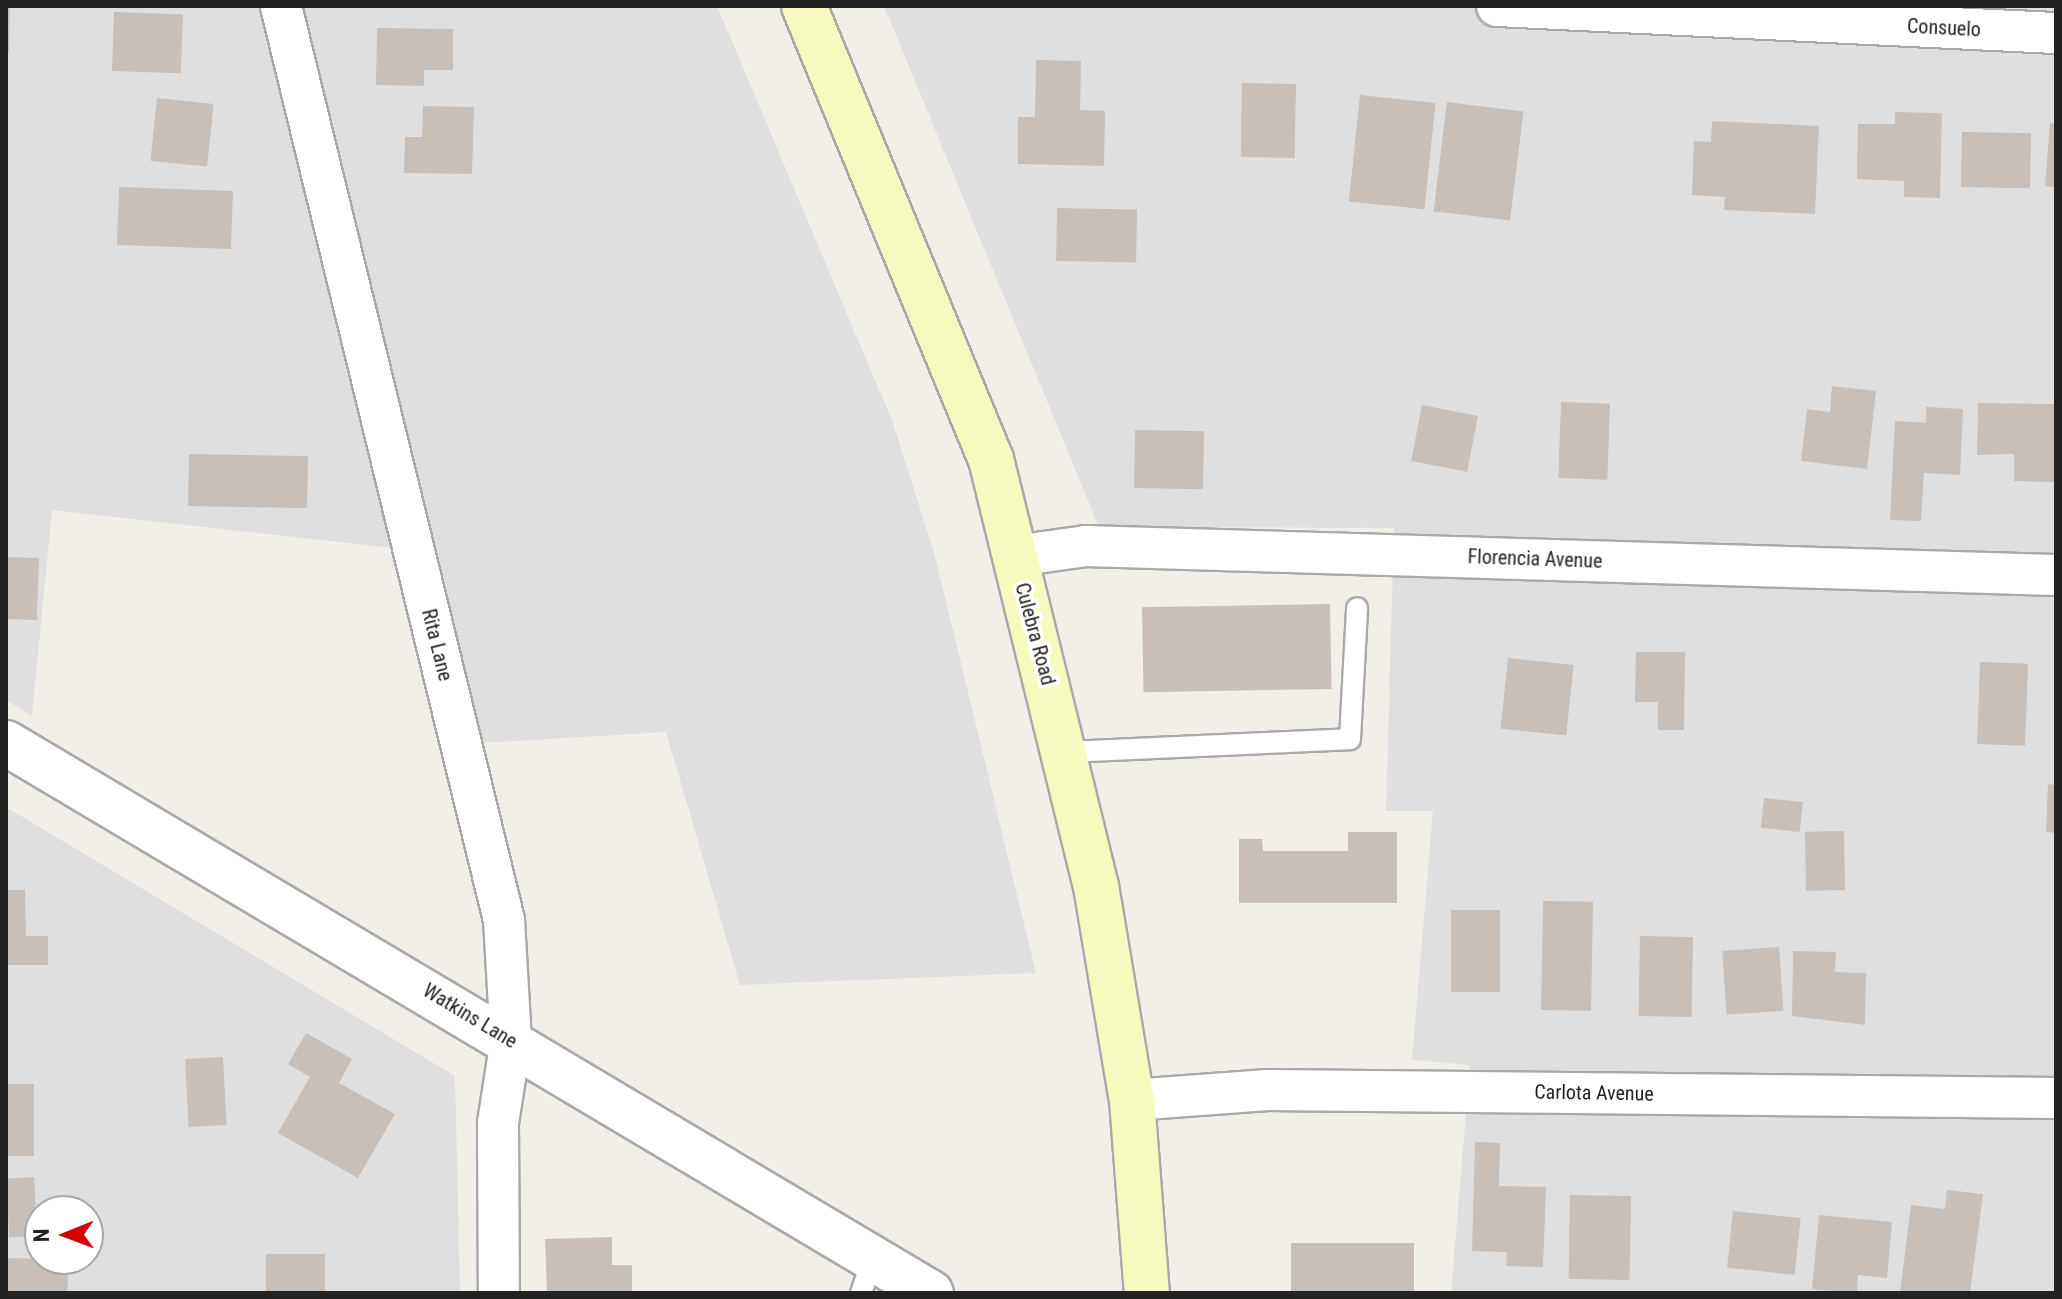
<!DOCTYPE html>
<html>
<head>
<meta charset="utf-8">
<style>
	body { margin:0 }
	#map { position:relative; width:2062px; height:1299px; overflow:hidden; background:#f2efe9; font-family:"Roboto Condensed",sans-serif }
	div>[style] { position:absolute }
	[style*='--x'] { left:calc(var(--x)*1px); top:calc(var(--y)*1px); width:calc(var(--w)*1px); rotate:calc(var(--a)*1deg) }
	.residential>* { inset:0; background:#e0dfdf }
	.building>* { inset:0; background:#c7bfb8; transform-origin:0 0 }
	.roads { filter:drop-shadow(2px 0 #a9a9a9) drop-shadow(-2px 0 #a9a9a9) drop-shadow(0 2px #a9a9a9) drop-shadow(0 -2px #a9a9a9) }
	.service>* { height:20px; margin:-10px; padding:0 10px; transform-origin:10px; border-radius:10px; background:#fff }
	.minor>* { height:40px; margin:-20px; padding:0 20px; transform-origin:20px; border-radius:20px; background:#fff }
	.tertiary>* { height:44px; margin:-22px; padding:0 22px; transform-origin:22px; border-radius:22px; background:#fff }
	.secondary>* { height:44px; margin:-22px; padding:0 22px; transform-origin:22px; border-radius:22px; background:#f7fabf }
	span { translate:-50% -50%; white-space:nowrap; text-align:center; line-height:1.15; -webkit-text-stroke:7px #fff; paint-order:stroke }
	.street-label { font-size:20px; color:#222 }
	.frame { position:absolute; inset:0; border:8px solid #222; pointer-events:none }
	.north { position:absolute; left:24px; top:1195px; width:80px; height:80px; box-sizing:border-box; background:#fff; border:2px solid #a7a7a7; border-radius:50%; rotate:269deg; font-size:22px; font-weight:700; line-height:32px; text-align:center; color:#222 }
	.north::after { content:''; display:block; margin:auto; width:28px; height:36px; background:#d40000; clip-path:polygon(50% 0,100% 100%,50% 72%,0 100%) }
</style>
</head>
<body>
<div id="map">
	<div class="residential">
		<i style="clip-path:polygon(6px 6px,717px 6px,893px 423px,935px 556px,1036px 973px,740px 985px,666px 732px,481px 743px,438px 553px,52px 510px,32px 716px,6px 700px)"></i>
		<i style="clip-path:polygon(884px 6px,2056px 6px,2056px 1293px,1451px 1293px,1470px 1065px,1412px 1060px,1433px 811px,1386px 811px,1394px 528px,1099px 527px)"></i>
		<i style="clip-path:polygon(evenodd,6px 807px,455px 1076px,460px 1293px,6px 1293px,6px 807px,40px 1211px,88px 1211px,88px 1259px,40px 1259px,40px 1211px)"></i>
	</div>
	<div class="building">
		<i style="clip-path:polygon(6px 6px,10px 6px,9px 52px,6px 52px)"></i>
		<i style="left:114px;top:12px;width:69px;height:59px;rotate:2deg"></i>
		<i style="clip-path:polygon(377px 28px,453px 29px,453px 70px,424px 70px,424px 86px,376px 85px)"></i>
		<i style="clip-path:polygon(1036px 60px,1081px 61px,1080px 110px,1105px 111px,1104px 166px,1018px 164px,1018px 117px,1035px 117px)"></i>
		<i style="left:1242px;top:83px;width:54px;height:74px;rotate:1deg"></i>
		<i style="left:1360px;top:95px;width:76px;height:107px;rotate:6deg"></i>
		<i style="left:157px;top:98px;width:57px;height:63px;rotate:6deg"></i>
		<i style="left:1447px;top:102px;width:77px;height:110px;rotate:7deg"></i>
		<i style="clip-path:polygon(423px 106px,474px 107px,472px 174px,404px 173px,405px 137px,422px 137px)"></i>
		<i style="clip-path:polygon(1895px 112px,1942px 113px,1940px 198px,1904px 197px,1904px 181px,1857px 179px,1858px 124px,1895px 124px)"></i>
		<i style="clip-path:polygon(1712px 121px,1819px 126px,1815px 214px,1724px 210px,1725px 197px,1692px 195px,1694px 141px,1711px 142px)"></i>
		<i style="clip-path:polygon(2050px 123px,2056px 124px,2056px 187px,2045px 186px)"></i>
		<i style="left:1962px;top:132px;width:69px;height:55px;rotate:1deg"></i>
		<i style="left:119px;top:187px;width:114px;height:58px;rotate:2deg"></i>
		<i style="left:1057px;top:208px;width:80px;height:53px;rotate:1deg"></i>
		<i style="clip-path:polygon(1832px 386px,1876px 391px,1867px 469px,1801px 461px,1807px 409px,1830px 412px)"></i>
		<i style="left:1561px;top:402px;width:49px;height:76px;rotate:2deg"></i>
		<i style="clip-path:polygon(1978px 403px,2055px 404px,2054px 482px,2014px 481px,2014px 454px,1977px 455px)"></i>
		<i style="left:1422px;top:405px;width:57px;height:57px;rotate:11deg"></i>
		<i style="clip-path:polygon(1926px 407px,1963px 409px,1960px 475px,1924px 473px,1921px 521px,1890px 520px,1895px 421px,1926px 423px)"></i>
		<i style="left:1135px;top:430px;width:69px;height:58px;rotate:1deg"></i>
		<i style="left:189px;top:454px;width:119px;height:52px;rotate:1deg"></i>
		<i style="left:6px;top:557px;width:33px;height:62px;rotate:2deg"></i>
		<i style="left:1330px;top:604px;width:85px;height:188px;rotate:89deg"></i>
		<i style="clip-path:polygon(1636px 652px,1685px 652px,1684px 730px,1658px 730px,1658px 702px,1635px 702px)"></i>
		<i style="left:1508px;top:658px;width:66px;height:71px;rotate:6deg"></i>
		<i style="left:1980px;top:662px;width:48px;height:82px;rotate:2deg"></i>
		<i style="clip-path:polygon(2048px 784px,2056px 785px,2056px 833px,2046px 832px)"></i>
		<i style="left:1764px;top:798px;width:39px;height:30px;rotate:6deg"></i>
		<i style="left:1844px;top:831px;width:59px;height:39px;rotate:89deg"></i>
		<i style="clip-path:polygon(1348px 832px,1397px 832px,1397px 903px,1239px 903px,1239px 839px,1262px 839px,1263px 851px,1348px 851px)"></i>
		<i style="clip-path:polygon(6px 890px,25px 890px,26px 936px,48px 936px,48px 965px,6px 965px)"></i>
		<i style="left:1543px;top:901px;width:50px;height:109px;rotate:1deg"></i>
		<i style="left:1451px;top:910px;width:49px;height:82px"></i>
		<i style="left:1640px;top:936px;width:53px;height:80px;rotate:1deg"></i>
		<i style="left:1779px;top:947px;width:64px;height:57px;rotate:86deg"></i>
		<i style="clip-path:polygon(1793px 951px,1836px 952px,1835px 972px,1866px 973px,1865px 1025px,1792px 1016px)"></i>
		<i style="clip-path:polygon(306px 1033px,352px 1059px,339px 1083px,395px 1114px,358px 1178px,278px 1133px,310px 1077px,288px 1064px)"></i>
		<i style="left:223px;top:1057px;width:68px;height:38px;rotate:87deg"></i>
		<i style="left:6px;top:1084px;width:28px;height:72px"></i>
		<i style="clip-path:polygon(1475px 1142px,1500px 1143px,1499px 1186px,1546px 1187px,1543px 1267px,1506px 1266px,1507px 1252px,1472px 1251px)"></i>
		<i style="left:34px;top:1177px;width:59px;height:28px;rotate:87deg"></i>
		<i style="clip-path:polygon(1947px 1190px,1983px 1194px,1970px 1293px,1900px 1293px,1911px 1205px,1945px 1209px)"></i>
		<i style="left:1570px;top:1195px;width:61px;height:84px;rotate:1deg"></i>
		<i style="left:1733px;top:1211px;width:68px;height:57px;rotate:6deg"></i>
		<i style="clip-path:polygon(1819px 1215px,1892px 1222px,1887px 1278px,1858px 1275px,1857px 1293px,1812px 1289px)"></i>
		<i style="clip-path:polygon(612px 1237px,612px 1265px,632px 1265px,632px 1293px,547px 1293px,545px 1239px)"></i>
		<i style="left:1291px;top:1243px;width:123px;height:50px"></i>
		<i style="left:325px;top:1254px;width:39px;height:59px;rotate:90deg"></i>
		<i style="left:6px;top:1258px;width:62px;height:35px;rotate:1deg"></i>
	</div>
	<div class="roads">
		<div class="service">
			<i style="--x:1066;--y:752;--w:284;--a:-2.6"></i>
			<i style="--x:1350;--y:739;--w:131;--a:-86.9"></i>
			<i style="--x:861;--y:1293;--w:37;--a:-71"></i>
		</div>
		<div class="minor">
			<i style="--x:281;--y:6;--w:941;--a:76.29"></i>
			<i style="--x:504;--y:920;--w:120;--a:86.7"></i>
			<i style="--x:511;--y:1040;--w:84;--a:98.9"></i>
			<i style="--x:498;--y:1123;--w:170;--a:89.7"></i>
			<i style="--x:1497;--y:6;--w:560;--a:2.77"></i>
			<i style="--x:1015;--y:556;--w:72;--a:-8"></i>
			<i style="--x:1086;--y:546;--w:970;--a:1.71"></i>
			<i style="--x:1132;--y:1100;--w:136;--a:-4.2"></i>
			<i style="--x:1268;--y:1090;--w:788;--a:0.58"></i>
		</div>
		<div class="tertiary">
			<i style="--x:6;--y:743;--w:1076;--a:30.74"></i>
		</div>
		<div class="secondary">
			<i style="--x:804;--y:6;--w:490;--a:67.6"></i>
			<i style="--x:991;--y:459;--w:440;--a:76.2"></i>
			<i style="--x:1096;--y:886;--w:217;--a:80.5"></i>
			<i style="--x:1132;--y:1100;--w:194;--a:85.6"></i>
		</div>
	</div>
	<div class="street-label">
		<span style="left:1944px;top:28px;rotate:3deg">Consuelo</span>
		<span style="left:1535px;top:559px;rotate:2deg">Florencia Avenue</span>
		<span style="left:1035px;top:634px;rotate:75deg">Culebra Road</span>
		<span style="left:437px;top:645px;rotate:76deg">Rita Lane</span>
		<span style="left:470px;top:1016px;rotate:31deg">Watkins Lane</span>
		<span style="left:1594px;top:1093px;rotate:1deg">Carlota Avenue</span>
	</div>
	<div class="frame"></div>
	<div class="north">N</div>
</div>
</body>
</html>
